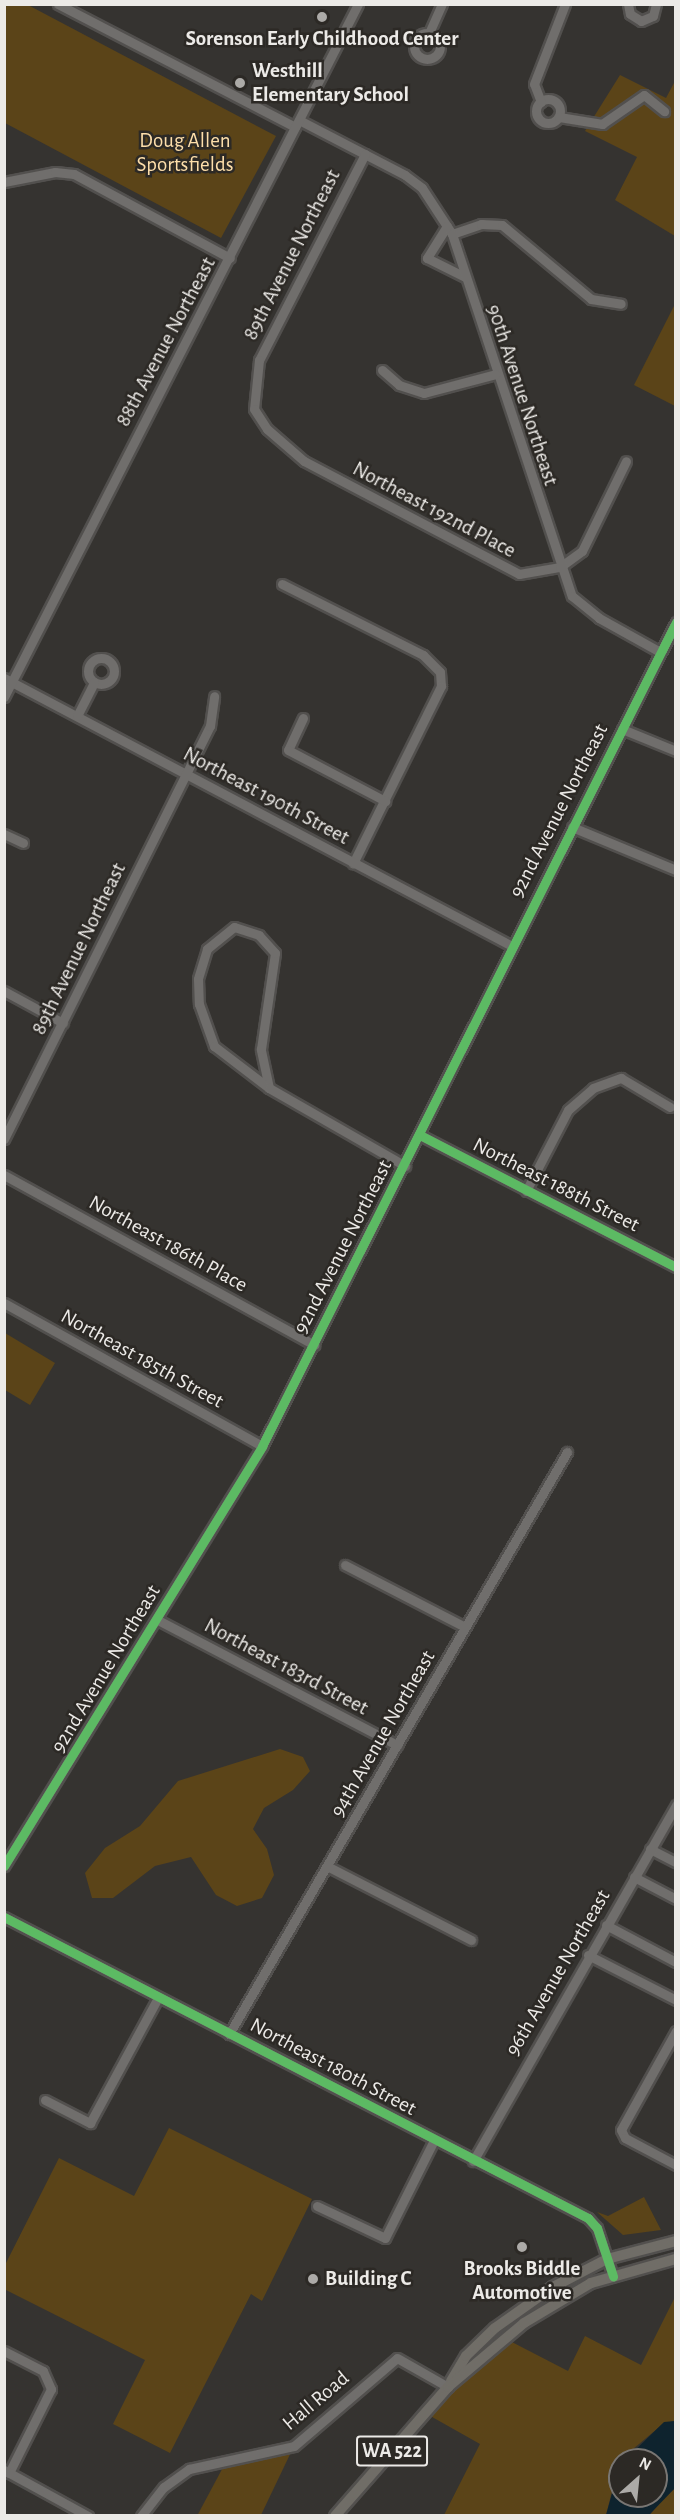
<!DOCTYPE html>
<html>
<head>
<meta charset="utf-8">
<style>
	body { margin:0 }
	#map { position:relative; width:680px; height:2520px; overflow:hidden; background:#353330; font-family:"Alegreya Sans",sans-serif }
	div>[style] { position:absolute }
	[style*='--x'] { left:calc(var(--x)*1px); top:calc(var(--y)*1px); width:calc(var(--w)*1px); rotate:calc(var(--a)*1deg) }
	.green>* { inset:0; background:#5b4418 }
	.water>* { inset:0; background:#0e232e }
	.roads { filter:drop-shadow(2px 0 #52504e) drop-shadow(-2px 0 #52504e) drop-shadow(0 2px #52504e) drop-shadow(0 -2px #52504e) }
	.minor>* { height:9px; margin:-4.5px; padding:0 4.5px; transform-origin:4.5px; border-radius:4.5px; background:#706e6c }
	.minor>.ring { margin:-4.5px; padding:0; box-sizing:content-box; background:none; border:9px solid #706e6c; border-radius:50% }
	.major>* { height:10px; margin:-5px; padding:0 5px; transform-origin:5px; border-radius:5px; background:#706d67 }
	.cycleway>* { height:9px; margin:-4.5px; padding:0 4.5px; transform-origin:4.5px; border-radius:4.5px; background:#5cba63 }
	.dots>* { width:16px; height:16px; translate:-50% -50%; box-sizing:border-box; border:3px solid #2c2925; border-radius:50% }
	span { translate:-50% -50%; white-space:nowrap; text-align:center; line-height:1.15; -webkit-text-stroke:5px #2c2925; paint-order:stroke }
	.shield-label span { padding:2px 4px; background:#2c2925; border:2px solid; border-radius:4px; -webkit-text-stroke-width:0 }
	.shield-label { font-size:20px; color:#eceae7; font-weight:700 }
	.poi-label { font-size:21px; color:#eceae7; font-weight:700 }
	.left { translate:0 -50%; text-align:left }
	.park-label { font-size:21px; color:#fddeaa }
	.street-label { font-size:21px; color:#eceae7 }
	.frame { position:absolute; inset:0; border:6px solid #eceae7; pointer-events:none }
	.north { position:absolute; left:608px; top:2448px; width:60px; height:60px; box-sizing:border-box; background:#2c2925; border:2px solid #797673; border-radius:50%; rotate:27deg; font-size:16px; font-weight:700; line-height:24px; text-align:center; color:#eceae7 }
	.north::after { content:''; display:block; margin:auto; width:21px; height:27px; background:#acaaa7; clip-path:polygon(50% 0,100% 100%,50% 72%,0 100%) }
</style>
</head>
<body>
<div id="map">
	<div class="green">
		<i style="clip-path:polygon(4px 5px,28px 5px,276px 136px,221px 238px,5px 123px)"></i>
		<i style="clip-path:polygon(620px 75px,666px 98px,675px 81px,675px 236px,615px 200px,637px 157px,585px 131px)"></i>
		<i style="clip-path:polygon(675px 304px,676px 406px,675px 406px,634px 385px)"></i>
		<i style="clip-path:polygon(5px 1333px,55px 1363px,30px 1405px,5px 1390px)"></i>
		<i style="clip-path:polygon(280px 1749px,303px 1757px,310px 1771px,293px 1790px,264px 1808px,253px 1829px,267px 1849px,274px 1875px,262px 1898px,237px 1906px,216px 1895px,191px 1857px,155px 1866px,113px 1898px,92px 1898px,85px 1873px,105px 1848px,140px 1826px,178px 1781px)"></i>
		<i style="clip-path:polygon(169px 2128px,312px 2199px,262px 2301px,251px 2294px,170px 2453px,113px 2424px,145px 2360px,4px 2289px,5px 2265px,59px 2158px,134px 2196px)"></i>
		<i style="clip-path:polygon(644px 2197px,661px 2230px,623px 2235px,597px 2212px,608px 2216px)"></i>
		<i style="clip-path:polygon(675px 2297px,675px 2421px,664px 2423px,620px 2460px,606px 2515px,444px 2515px,480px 2444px,425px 2413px,506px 2339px,568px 2371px,585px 2336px,641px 2365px)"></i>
		<i style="clip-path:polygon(294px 2446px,261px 2515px,197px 2516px,228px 2458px)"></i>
		<i style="clip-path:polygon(675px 2488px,675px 2515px,649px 2516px,661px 2501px)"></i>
	</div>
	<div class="water">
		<i style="clip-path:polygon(675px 2421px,675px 2488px,649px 2515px,606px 2515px,620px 2465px,620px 2496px,656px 2496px,656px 2460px,625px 2460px,664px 2422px)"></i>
	</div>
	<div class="roads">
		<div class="minor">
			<i style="--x:58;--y:4;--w:267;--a:27.4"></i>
			<i style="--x:628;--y:4;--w:10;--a:79"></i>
			<i style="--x:630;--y:14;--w:13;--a:32"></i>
			<i style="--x:641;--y:21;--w:13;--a:-23"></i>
			<i style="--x:653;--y:16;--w:12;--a:-76"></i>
			<i class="ring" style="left:414px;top:33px;width:17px;height:17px"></i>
			<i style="--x:429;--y:33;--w:32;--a:-66"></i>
			<i class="ring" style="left:536px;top:99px;width:15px;height:15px"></i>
			<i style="--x:541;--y:102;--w:19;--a:-111"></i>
			<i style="--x:534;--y:84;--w:86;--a:-68.8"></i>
			<i style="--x:559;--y:117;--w:44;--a:9.2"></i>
			<i style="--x:602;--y:124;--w:51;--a:-34.6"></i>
			<i style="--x:644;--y:95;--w:26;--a:39"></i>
			<i style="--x:299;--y:120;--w:119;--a:27.4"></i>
			<i style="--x:405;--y:175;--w:21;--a:37"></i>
			<i style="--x:422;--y:188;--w:55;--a:56.9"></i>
			<i style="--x:452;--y:234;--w:31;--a:-19"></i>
			<i style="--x:481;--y:224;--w:21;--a:3"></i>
			<i style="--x:502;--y:225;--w:116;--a:39.7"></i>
			<i style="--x:591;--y:299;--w:30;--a:9"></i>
			<i style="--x:365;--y:154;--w:232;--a:117.2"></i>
			<i style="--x:259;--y:360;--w:49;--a:95.8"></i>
			<i style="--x:254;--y:409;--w:24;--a:57"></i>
			<i style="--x:267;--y:429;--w:49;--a:40.9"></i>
			<i style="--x:304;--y:461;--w:243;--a:27.7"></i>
			<i style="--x:519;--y:574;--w:42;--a:-9.7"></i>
			<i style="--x:560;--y:567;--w:27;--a:-36"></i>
			<i style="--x:582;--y:551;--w:100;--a:-63.9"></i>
			<i style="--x:4;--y:182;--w:52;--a:-11.1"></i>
			<i style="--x:55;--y:172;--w:19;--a:6"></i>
			<i style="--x:74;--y:174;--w:177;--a:28.3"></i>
			<i style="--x:447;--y:226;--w:38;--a:122"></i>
			<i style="--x:427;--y:258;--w:42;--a:26.6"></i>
			<i style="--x:452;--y:234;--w:381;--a:71.7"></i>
			<i style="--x:572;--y:596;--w:35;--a:39"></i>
			<i style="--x:599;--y:618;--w:70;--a:29.1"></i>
			<i style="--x:382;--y:370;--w:23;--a:41"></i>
			<i style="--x:399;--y:385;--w:26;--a:18"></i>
			<i style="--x:424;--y:393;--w:74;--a:-14.8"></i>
			<i style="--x:282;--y:584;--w:158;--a:26.7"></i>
			<i style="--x:423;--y:655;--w:24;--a:45"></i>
			<i style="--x:440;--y:672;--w:14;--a:86"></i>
			<i style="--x:441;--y:686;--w:198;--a:116.4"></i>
			<i class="ring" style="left:88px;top:658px;width:17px;height:17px"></i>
			<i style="--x:4;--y:678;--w:572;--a:27.82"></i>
			<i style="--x:4;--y:697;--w:778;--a:-62.94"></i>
			<i style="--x:77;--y:716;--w:38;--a:-63"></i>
			<i style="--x:303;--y:718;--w:35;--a:115"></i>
			<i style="--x:288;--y:750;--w:110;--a:27.7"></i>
			<i style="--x:622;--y:729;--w:58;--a:22.2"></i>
			<i style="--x:572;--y:827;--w:113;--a:22.5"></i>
			<i style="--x:4;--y:834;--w:21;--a:25"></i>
			<i style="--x:4;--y:991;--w:67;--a:28.5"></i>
			<i style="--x:269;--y:1088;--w:40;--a:-102"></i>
			<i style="--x:261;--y:1049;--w:97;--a:-81.7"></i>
			<i style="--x:275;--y:953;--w:24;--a:-132"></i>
			<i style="--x:259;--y:935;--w:26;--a:-162"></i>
			<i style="--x:234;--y:927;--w:35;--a:141"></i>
			<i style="--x:207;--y:949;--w:31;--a:107"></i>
			<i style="--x:198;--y:979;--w:25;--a:88"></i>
			<i style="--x:199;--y:1004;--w:45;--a:70.3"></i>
			<i style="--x:214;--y:1046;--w:69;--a:37.4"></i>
			<i style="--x:269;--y:1088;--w:157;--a:29.8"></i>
			<i style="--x:420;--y:1135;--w:288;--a:27.3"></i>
			<i style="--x:4;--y:1139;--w:462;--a:-63.5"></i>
			<i style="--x:210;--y:726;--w:30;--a:-82"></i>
			<i style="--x:4;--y:1175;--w:354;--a:28.7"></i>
			<i style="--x:526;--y:1191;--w:91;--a:-62.6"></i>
			<i style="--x:568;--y:1110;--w:33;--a:-41"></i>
			<i style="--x:593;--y:1088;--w:30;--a:-20"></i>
			<i style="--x:621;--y:1078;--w:57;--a:30.6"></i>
			<i style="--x:4;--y:1303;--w:295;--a:29"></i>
			<i style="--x:345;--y:1565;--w:135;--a:27.3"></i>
			<i style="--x:158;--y:1620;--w:270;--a:27.6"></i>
			<i style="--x:650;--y:1849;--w:29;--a:27"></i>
			<i style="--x:4;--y:1866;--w:493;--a:-58.4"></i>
			<i style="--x:262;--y:1446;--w:922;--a:-63.32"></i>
			<i style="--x:327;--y:1866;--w:162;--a:27.2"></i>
			<i style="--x:634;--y:1877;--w:47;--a:27.6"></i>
			<i style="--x:4;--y:1917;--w:657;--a:27.27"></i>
			<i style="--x:588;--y:2218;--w:13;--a:48"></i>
			<i style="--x:597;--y:2228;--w:51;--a:71.6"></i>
			<i style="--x:606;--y:1925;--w:79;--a:27.9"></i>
			<i style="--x:588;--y:1955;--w:99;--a:27.1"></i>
			<i style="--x:676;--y:2031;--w:113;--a:119.1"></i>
			<i style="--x:621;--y:2130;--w:9;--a:63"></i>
			<i style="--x:625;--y:2138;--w:58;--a:27.9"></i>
			<i style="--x:229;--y:2034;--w:673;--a:-59.85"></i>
			<i style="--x:45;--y:2100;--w:51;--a:27.1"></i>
			<i style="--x:90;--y:2123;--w:142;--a:-61.5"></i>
			<i style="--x:473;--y:2161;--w:410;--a:-60.3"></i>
			<i style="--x:317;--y:2206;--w:75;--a:25.2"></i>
			<i style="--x:385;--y:2238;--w:110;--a:-63.4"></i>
			<i style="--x:4;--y:2351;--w:44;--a:27.1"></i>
			<i style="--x:43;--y:2371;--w:20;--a:66"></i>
			<i style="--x:51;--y:2389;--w:94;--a:116.6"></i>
			<i style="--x:4;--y:2470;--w:96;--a:28.7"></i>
			<i style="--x:141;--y:2516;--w:37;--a:-52"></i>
			<i style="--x:164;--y:2487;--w:31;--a:-36"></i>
			<i style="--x:189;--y:2469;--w:107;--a:-12.4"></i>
			<i style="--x:294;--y:2446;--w:135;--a:-40.5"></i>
			<i style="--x:397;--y:2358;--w:59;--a:29.6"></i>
		</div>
		<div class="major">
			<i style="--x:451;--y:2381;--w:29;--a:-59"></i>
			<i style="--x:466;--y:2356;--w:40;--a:-44"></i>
			<i style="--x:495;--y:2328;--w:71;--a:-35.3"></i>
			<i style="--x:553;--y:2287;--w:61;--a:-27.4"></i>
			<i style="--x:607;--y:2259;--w:71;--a:-14.6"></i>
			<i style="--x:335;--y:2516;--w:171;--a:-48.8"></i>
			<i style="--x:448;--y:2387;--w:99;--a:-40.1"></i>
			<i style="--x:524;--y:2323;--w:78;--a:-30.8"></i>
			<i style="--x:591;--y:2283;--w:88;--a:-15.8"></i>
		</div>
	</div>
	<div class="cycleway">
		<i style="--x:420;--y:1135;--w:288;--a:27.3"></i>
		<i style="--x:4;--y:1866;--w:493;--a:-58.4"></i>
		<i style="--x:262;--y:1446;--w:922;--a:-63.32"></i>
		<i style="--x:4;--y:1917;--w:657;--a:27.27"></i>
		<i style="--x:588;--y:2218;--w:13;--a:48"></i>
		<i style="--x:597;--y:2228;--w:51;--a:71.6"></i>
	</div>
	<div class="dots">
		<i style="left:322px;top:17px;background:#acaaa7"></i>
		<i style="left:240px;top:83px;background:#acaaa7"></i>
		<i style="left:522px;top:2247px;background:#acaaa7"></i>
		<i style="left:313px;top:2279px;background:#acaaa7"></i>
	</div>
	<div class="shield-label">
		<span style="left:392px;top:2451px">WA 522</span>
	</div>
	<div class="poi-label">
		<span style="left:322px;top:39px">Sorenson Early Childhood Center</span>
		<span class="left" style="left:252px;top:83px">Westhill<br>Elementary School</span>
		<span style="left:522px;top:2281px">Brooks Biddle<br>Automotive</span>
		<span class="left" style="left:325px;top:2279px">Building C</span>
	</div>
	<div class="park-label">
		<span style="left:185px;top:153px">Doug Allen<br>Sportsfields</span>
	</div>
	<div class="street-label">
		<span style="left:292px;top:255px;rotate:-63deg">89th Avenue Northeast</span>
		<span style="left:166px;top:342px;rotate:-62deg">88th Avenue Northeast</span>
		<span style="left:522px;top:395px;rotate:72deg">90th Avenue Northeast</span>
		<span style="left:434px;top:510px;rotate:28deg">Northeast 192nd Place</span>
		<span style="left:266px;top:796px;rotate:28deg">Northeast 190th Street</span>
		<span style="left:559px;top:811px;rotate:-63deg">92nd Avenue Northeast</span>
		<span style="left:79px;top:949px;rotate:-64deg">89th Avenue Northeast</span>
		<span style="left:556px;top:1185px;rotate:27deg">Northeast 188th Street</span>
		<span style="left:168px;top:1244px;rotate:29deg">Northeast 186th Place</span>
		<span style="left:343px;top:1247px;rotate:-63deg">92nd Avenue Northeast</span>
		<span style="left:142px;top:1359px;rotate:29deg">Northeast 185th Street</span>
		<span style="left:286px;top:1667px;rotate:28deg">Northeast 183rd Street</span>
		<span style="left:106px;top:1669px;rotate:-59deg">92nd Avenue Northeast</span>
		<span style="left:383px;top:1734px;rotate:-60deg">94th Avenue Northeast</span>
		<span style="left:558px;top:1973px;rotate:-60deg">96th Avenue Northeast</span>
		<span style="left:333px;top:2067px;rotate:28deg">Northeast 180th Street</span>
		<span style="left:316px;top:2401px;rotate:-40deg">Hall Road</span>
	</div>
	<div class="frame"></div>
	<div class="north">N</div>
</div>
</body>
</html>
